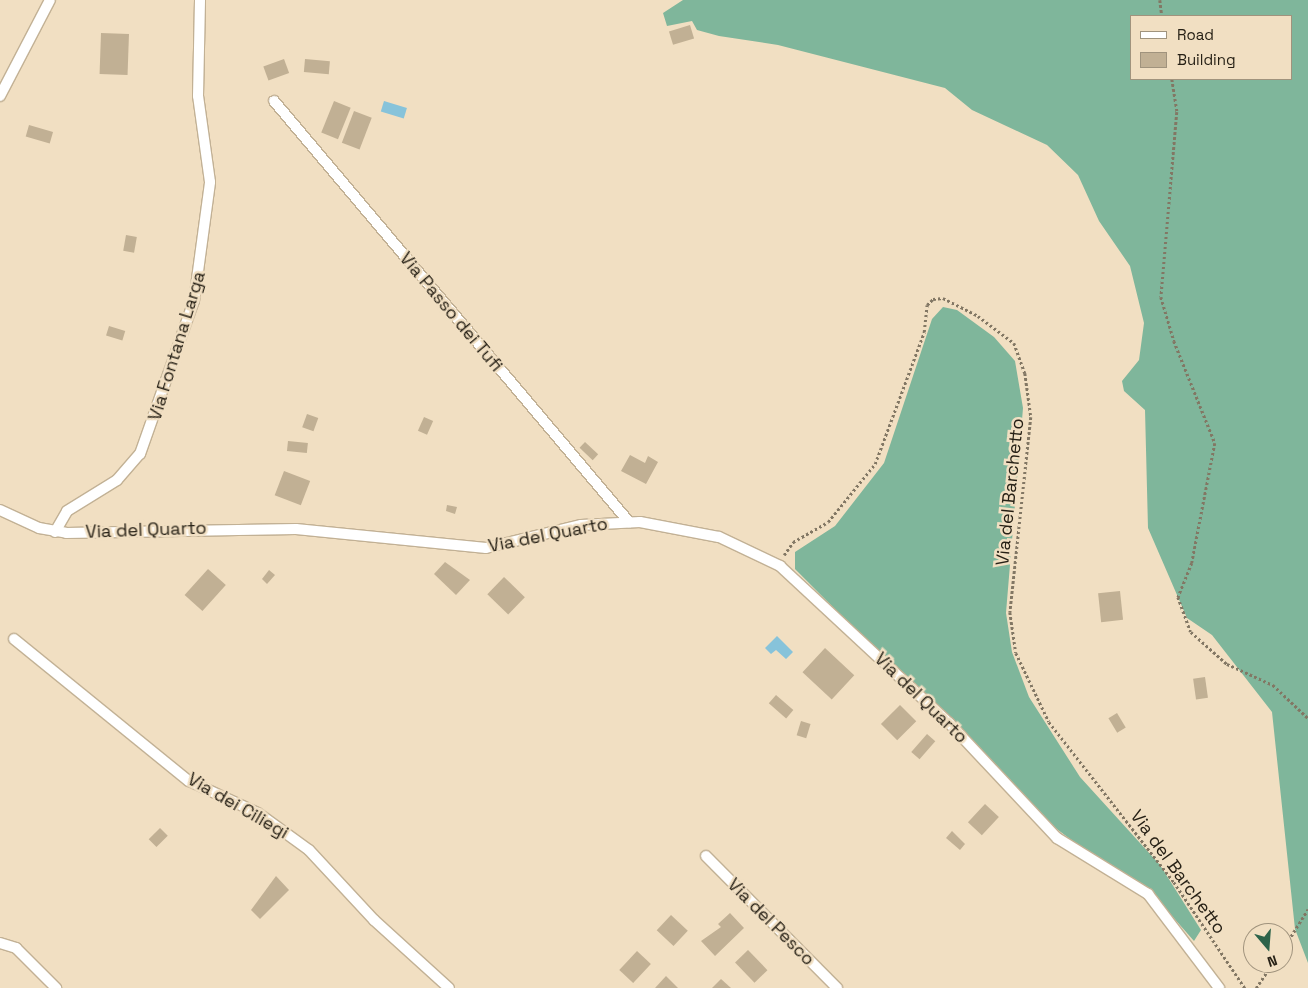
<!DOCTYPE html>
<html>
<head>
<meta charset="utf-8">
<style>
	body { margin:0 }
	#map { position:relative; width:1308px; height:988px; overflow:hidden; background:#f1dfc2; font-family:"Space Grotesk",sans-serif }
	div>[style] { position:absolute }
	[style*='--x'] { left:calc(var(--x)*1px); top:calc(var(--y)*1px); width:calc(var(--w)*1px); rotate:calc(var(--a)*1deg) }
	.forest>* { inset:0; background:#7fb69b }
	.water>* { inset:0; background:#87c3da; transform-origin:0 0 }
	.building>* { inset:0; background:#c1b094; transform-origin:0 0 }
	.path>* { height:2.5px; margin-top:-1.25px; transform-origin:0; background:repeating-linear-gradient(90deg,#827764 0 2.5px,transparent 0 5px) }
	.roads { filter:drop-shadow(1px 0 #c2b195) drop-shadow(-1px 0 #c2b195) drop-shadow(0 1px #c2b195) drop-shadow(0 -1px #c2b195) }
	.street>* { height:10px; margin:-5px; padding:0 5px; transform-origin:5px; border-radius:5px; background:#fff }
	span { translate:-50% -50%; white-space:nowrap; text-align:center; line-height:1.15; -webkit-text-stroke:5px #f1dfc2; paint-order:stroke }
	.street-label { font-size:18px; color:#272116 }
	.legend { position:absolute; left:1130px; top:15px; width:162px; height:65px; box-sizing:border-box; background:#f1dfc2; border:1px solid #a0937d; margin:0; padding:6px 9px; list-style:none; font-size:15px; color:#272116 }
	.legend li { display:flex; align-items:center; gap:10px; height:25px }
	.legend b { width:25px; border:1px solid #a0937d }
	.north { position:absolute; left:1243px; top:923px; width:50px; height:50px; box-sizing:border-box; background:#f1dfc2; border:1px solid #a0937d; border-radius:50%; rotate:162deg; font-size:14px; font-weight:700; line-height:20px; text-align:center; color:#272116 }
	.north::after { content:''; display:block; margin:auto; width:18px; height:22px; background:#2d634a; clip-path:polygon(50% 0,100% 100%,50% 72%,0 100%) }
</style>
</head>
<body>
<div id="map">
	<div class="forest">
		<i style="clip-path:polygon(evenodd,683px 0,1308px 0,1308px 963px,1295px 929px,1272px 712px,1212px 635px,1187px 618px,1148px 528px,1145px 410px,1124px 391px,1122px 381px,1139px 360px,1144px 323px,1130px 266px,1099px 221px,1078px 175px,1047px 145px,972px 110px,945px 88px,778px 45px,719px 36px,697px 30px,692px 21px,667px 26px,663px 13px,683px 0,1132px 16px,1292px 16px,1292px 79px,1132px 79px,1132px 16px)"></i>
		<i style="clip-path:polygon(943px 307px,957px 310px,994px 337px,1015px 361px,1023px 408px,1006px 613px,1012px 652px,1029px 697px,1080px 777px,1160px 865px,1201px 930px,1194px 941px,1150px 891px,1101px 862px,1046px 821px,795px 569px,795px 552px,835px 526px,884px 463px,932px 319px)"></i>
	</div>
	<div class="water">
		<i style="left:384px;top:101px;width:24px;height:11px;rotate:17deg"></i>
		<i style="clip-path:polygon(777px 636px,793px 652px,786px 659px,776px 650px,771px 654px,765px 648px)"></i>
	</div>
	<div class="building">
		<i style="left:690px;top:25px;width:14px;height:22px;rotate:73deg"></i>
		<i style="left:101px;top:33px;width:28px;height:41px;rotate:2deg"></i>
		<i style="left:284px;top:59px;width:15px;height:22px;rotate:70deg"></i>
		<i style="left:305px;top:59px;width:25px;height:13px;rotate:5deg"></i>
		<i style="left:334px;top:101px;width:18px;height:34px;rotate:22deg"></i>
		<i style="left:354px;top:111px;width:19px;height:34px;rotate:21deg"></i>
		<i style="left:29px;top:125px;width:25px;height:12px;rotate:16deg"></i>
		<i style="left:126px;top:235px;width:11px;height:16px;rotate:10deg"></i>
		<i style="left:109px;top:326px;width:17px;height:10px;rotate:17deg"></i>
		<i style="left:307px;top:414px;width:12px;height:14px;rotate:20deg"></i>
		<i style="left:424px;top:417px;width:10px;height:15px;rotate:24deg"></i>
		<i style="left:288px;top:441px;width:20px;height:10px;rotate:6deg"></i>
		<i style="left:585px;top:442px;width:18px;height:8px;rotate:43deg"></i>
		<i style="clip-path:polygon(630px 455px,645px 463px,648px 456px,658px 462px,646px 484px,621px 471px)"></i>
		<i style="left:284px;top:471px;width:28px;height:26px;rotate:21deg"></i>
		<i style="clip-path:polygon(447px 505px,457px 507px,455px 514px,446px 511px)"></i>
		<i style="clip-path:polygon(445px 562px,470px 580px,456px 595px,434px 574px)"></i>
		<i style="left:208px;top:569px;width:24px;height:35px;rotate:42deg"></i>
		<i style="clip-path:polygon(269px 570px,275px 575px,267px 584px,262px 579px)"></i>
		<i style="left:504px;top:577px;width:29px;height:24px;rotate:44deg"></i>
		<i style="left:1120px;top:591px;width:29px;height:22px;rotate:84deg"></i>
		<i style="left:825px;top:648px;width:40px;height:33px;rotate:43deg"></i>
		<i style="left:1205px;top:677px;width:21px;height:12px;rotate:82deg"></i>
		<i style="left:776px;top:695px;width:23px;height:11px;rotate:41deg"></i>
		<i style="left:900px;top:705px;width:23px;height:27px;rotate:45deg"></i>
		<i style="left:1117px;top:713px;width:17px;height:10px;rotate:59deg"></i>
		<i style="left:801px;top:721px;width:10px;height:15px;rotate:17deg"></i>
		<i style="left:927px;top:734px;width:11px;height:24px;rotate:41deg"></i>
		<i style="left:985px;top:804px;width:19px;height:25px;rotate:43deg"></i>
		<i style="left:160px;top:828px;width:11px;height:16px;rotate:45deg"></i>
		<i style="clip-path:polygon(952px 831px,965px 844px,960px 850px,946px 838px)"></i>
		<i style="clip-path:polygon(276px 876px,289px 890px,260px 919px,251px 910px)"></i>
		<i style="clip-path:polygon(730px 913px,744px 928px,715px 956px,701px 941px,721px 927px,718px 924px)"></i>
		<i style="left:671px;top:915px;width:23px;height:21px;rotate:43deg"></i>
		<i style="left:748px;top:950px;width:28px;height:18px;rotate:46deg"></i>
		<i style="left:637px;top:951px;width:19px;height:26px;rotate:43deg"></i>
		<i style="clip-path:polygon(666px 976px,678px 988px,655px 988px)"></i>
		<i style="clip-path:polygon(721px 979px,731px 988px,712px 988px)"></i>
	</div>
	<div class="path">
		<i style="--x:1160;--y:0;--w:16;--a:83"></i>
		<i style="--x:1172;--y:79;--w:33;--a:81"></i>
		<i style="--x:1177;--y:112;--w:186;--a:94.9"></i>
		<i style="--x:1161;--y:297;--w:46;--a:73.5"></i>
		<i style="--x:1174;--y:341;--w:110;--a:68.1"></i>
		<i style="--x:1215;--y:443;--w:122;--a:100.9"></i>
		<i style="--x:1192;--y:563;--w:37;--a:112"></i>
		<i style="--x:1178;--y:597;--w:37;--a:70"></i>
		<i style="--x:1191;--y:632;--w:48;--a:41.6"></i>
		<i style="--x:1227;--y:664;--w:51;--a:24.5"></i>
		<i style="--x:1273;--y:685;--w:48;--a:43.3"></i>
		<i style="--x:784;--y:555;--w:16;--a:-55"></i>
		<i style="--x:793;--y:542;--w:40;--a:-29.7"></i>
		<i style="--x:828;--y:522;--w:75;--a:-51"></i>
		<i style="--x:875;--y:464;--w:141;--a:-69.6"></i>
		<i style="--x:924;--y:332;--w:27;--a:-84"></i>
		<i style="--x:927;--y:305;--w:8;--a:-45"></i>
		<i style="--x:933;--y:299;--w:10;--a:-6"></i>
		<i style="--x:943;--y:298;--w:39;--a:27"></i>
		<i style="--x:978;--y:316;--w:45;--a:36.9"></i>
		<i style="--x:1014;--y:343;--w:32;--a:70"></i>
		<i style="--x:1025;--y:373;--w:44;--a:82.2"></i>
		<i style="--x:1031;--y:417;--w:196;--a:96.1"></i>
		<i style="--x:1010;--y:612;--w:41;--a:81.7"></i>
		<i style="--x:1016;--y:653;--w:76;--a:64.4"></i>
		<i style="--x:1049;--y:722;--w:203;--a:52"></i>
		<i style="--x:1174;--y:882;--w:128;--a:56.2"></i>
		<i style="--x:1283;--y:949;--w:47;--a:-58"></i>
		<i style="--x:1256;--y:988;--w:30;--a:-56"></i>
	</div>
	<div class="roads">
		<div class="street">
			<i style="--x:0;--y:96;--w:108;--a:-62.5"></i>
			<i style="--x:274;--y:101;--w:551;--a:49.86"></i>
			<i style="--x:0;--y:510;--w:43;--a:24.8"></i>
			<i style="--x:39;--y:528;--w:27;--a:10"></i>
			<i style="--x:66;--y:533;--w:230;--a:-1"></i>
			<i style="--x:296;--y:529;--w:191;--a:5.7"></i>
			<i style="--x:486;--y:548;--w:98;--a:-13.6"></i>
			<i style="--x:581;--y:525;--w:59;--a:-2.9"></i>
			<i style="--x:640;--y:522;--w:80;--a:10.8"></i>
			<i style="--x:719;--y:537;--w:68;--a:25.4"></i>
			<i style="--x:780;--y:566;--w:231;--a:42.9"></i>
			<i style="--x:949;--y:723;--w:158;--a:46.8"></i>
			<i style="--x:1057;--y:838;--w:107;--a:31.6"></i>
			<i style="--x:1148;--y:894;--w:118;--a:52.9"></i>
			<i style="--x:55;--y:532;--w:24;--a:-60"></i>
			<i style="--x:67;--y:511;--w:59;--a:-31.8"></i>
			<i style="--x:117;--y:480;--w:35;--a:-49"></i>
			<i style="--x:140;--y:454;--w:162;--a:-70.6"></i>
			<i style="--x:194;--y:301;--w:120;--a:-82.3"></i>
			<i style="--x:210;--y:182;--w:87;--a:-97.9"></i>
			<i style="--x:198;--y:96;--w:96;--a:-88.8"></i>
			<i style="--x:14;--y:639;--w:225;--a:39.1"></i>
			<i style="--x:189;--y:781;--w:76;--a:24.9"></i>
			<i style="--x:258;--y:813;--w:63;--a:36"></i>
			<i style="--x:309;--y:850;--w:96;--a:47.1"></i>
			<i style="--x:374;--y:920;--w:101;--a:42.2"></i>
			<i style="--x:706;--y:856;--w:186;--a:45.2"></i>
			<i style="--x:0;--y:943;--w:17;--a:17"></i>
			<i style="--x:16;--y:948;--w:57;--a:45"></i>
		</div>
	</div>
	<div class="street-label">
		<span style="left:451px;top:312px;rotate:50deg">Via Passo dei Tufi</span>
		<span style="left:177px;top:346px;rotate:-73deg">Via Fontana Larga</span>
		<span style="left:1010px;top:492px;rotate:-84deg">Via del Barchetto</span>
		<span style="left:146px;top:530px;rotate:-2deg">Via del Quarto</span>
		<span style="left:548px;top:535px;rotate:-11deg">Via del Quarto</span>
		<span style="left:921px;top:698px;rotate:44deg">Via del Quarto</span>
		<span style="left:238px;top:806px;rotate:30deg">Via dei Ciliegi</span>
		<span style="left:1178px;top:872px;rotate:54deg">Via del Barchetto</span>
		<span style="left:771px;top:922px;rotate:45deg">Via del Pesco</span>
	</div>
	<ul class="legend">
	<li><b style="height:6px;background:#fff"></b>Road</li>
	<li><b style="height:14px;background:#c1b094"></b>Building</li>
	</ul>
	<div class="north">N</div>
</div>
</body>
</html>
